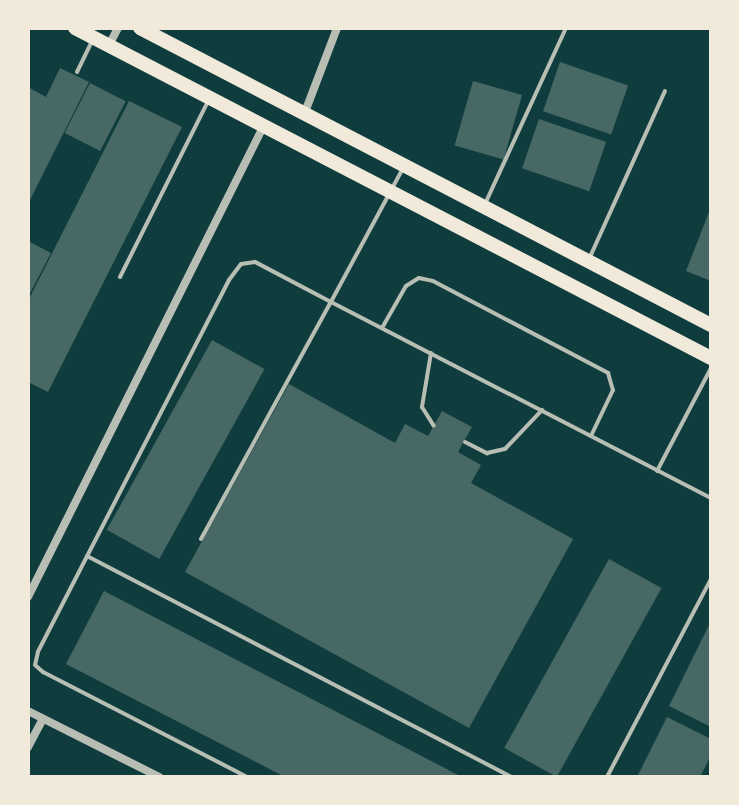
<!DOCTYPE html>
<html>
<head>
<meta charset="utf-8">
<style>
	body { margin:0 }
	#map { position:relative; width:739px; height:805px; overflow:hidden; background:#0f3d3e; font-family:"Work Sans",sans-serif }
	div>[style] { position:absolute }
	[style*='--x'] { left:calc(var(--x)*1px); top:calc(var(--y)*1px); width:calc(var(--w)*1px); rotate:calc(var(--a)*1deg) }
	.building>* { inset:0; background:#486865; transform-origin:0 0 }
	.service>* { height:4px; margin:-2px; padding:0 2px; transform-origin:2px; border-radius:2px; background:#b8beb3 }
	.minor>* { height:8px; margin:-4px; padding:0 4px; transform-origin:4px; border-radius:4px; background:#b8beb3 }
	.primary>* { height:14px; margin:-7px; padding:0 7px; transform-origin:7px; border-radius:7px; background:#f1e9da }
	span { translate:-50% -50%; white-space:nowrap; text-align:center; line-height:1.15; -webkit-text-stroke:8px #f1e9da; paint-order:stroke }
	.frame { position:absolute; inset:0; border:30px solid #f1e9da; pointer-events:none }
</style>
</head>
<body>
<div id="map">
	<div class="building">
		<i style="left:560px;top:62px;width:72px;height:52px;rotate:19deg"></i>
		<i style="clip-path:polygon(60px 68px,89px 82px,28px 204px,28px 87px,46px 97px)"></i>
		<i style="left:473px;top:81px;width:51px;height:67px;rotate:16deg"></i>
		<i style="left:90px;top:83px;width:40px;height:56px;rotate:27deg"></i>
		<i style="clip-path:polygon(129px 101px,182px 127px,48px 392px,28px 382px,28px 301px)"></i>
		<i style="left:539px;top:119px;width:71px;height:52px;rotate:19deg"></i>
		<i style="clip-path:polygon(711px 207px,711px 281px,686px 271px)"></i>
		<i style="clip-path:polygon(28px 241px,51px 253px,28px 297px)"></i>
		<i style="left:212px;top:340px;width:60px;height:217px;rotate:29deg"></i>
		<i style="clip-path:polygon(289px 384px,395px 443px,405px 424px,428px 436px,442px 411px,472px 427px,458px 452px,481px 465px,471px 483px,573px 539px,469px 728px,185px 572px)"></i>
		<i style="left:609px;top:559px;width:60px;height:216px;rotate:29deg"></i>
		<i style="clip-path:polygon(104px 591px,462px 777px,285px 777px,66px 664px)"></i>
		<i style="clip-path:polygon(711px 621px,711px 727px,669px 706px)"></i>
		<i style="clip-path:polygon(667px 717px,711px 739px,711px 755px,700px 777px,637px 777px)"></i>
	</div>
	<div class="service">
		<i style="--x:77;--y:72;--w:37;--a:-64"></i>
		<i style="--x:402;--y:170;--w:150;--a:118.3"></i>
		<i style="--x:331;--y:302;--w:428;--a:27.3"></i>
		<i style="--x:485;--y:204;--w:194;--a:-65.3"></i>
		<i style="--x:590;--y:257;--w:182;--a:-65.7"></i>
		<i style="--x:120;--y:277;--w:197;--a:-63.4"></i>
		<i style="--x:382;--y:328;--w:48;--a:-60.3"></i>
		<i style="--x:406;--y:286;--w:15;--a:-32"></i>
		<i style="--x:419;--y:278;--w:14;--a:12"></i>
		<i style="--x:433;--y:281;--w:198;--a:27.7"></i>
		<i style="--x:608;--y:373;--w:18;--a:74"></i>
		<i style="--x:613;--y:390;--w:51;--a:115.6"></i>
		<i style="--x:431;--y:353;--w:55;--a:99.5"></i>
		<i style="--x:422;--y:407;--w:22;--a:58"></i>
		<i style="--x:465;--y:442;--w:25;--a:27"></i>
		<i style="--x:487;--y:453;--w:18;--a:-13"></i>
		<i style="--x:505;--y:449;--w:54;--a:-46.5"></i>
		<i style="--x:657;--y:471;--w:116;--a:-62.3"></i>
		<i style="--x:201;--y:539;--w:270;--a:-61.3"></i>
		<i style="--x:331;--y:302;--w:86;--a:-152.2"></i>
		<i style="--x:255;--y:262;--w:14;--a:172"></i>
		<i style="--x:241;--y:264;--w:20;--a:127"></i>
		<i style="--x:229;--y:280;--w:418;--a:117.2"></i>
		<i style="--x:38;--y:652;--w:13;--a:103"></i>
		<i style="--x:35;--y:665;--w:11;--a:41"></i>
		<i style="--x:43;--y:672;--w:229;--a:27.2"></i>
		<i style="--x:87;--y:556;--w:479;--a:27.5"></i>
		<i style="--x:607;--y:777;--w:224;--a:-62.3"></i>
	</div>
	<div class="minor">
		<i style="--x:109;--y:45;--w:19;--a:-62"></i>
		<i style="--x:305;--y:112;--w:90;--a:-69.1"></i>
		<i style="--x:28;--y:597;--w:528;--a:-63.43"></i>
		<i style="--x:28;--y:711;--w:147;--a:26.7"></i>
		<i style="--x:28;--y:747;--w:32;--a:-62"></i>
	</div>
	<div class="primary">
		<i style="--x:75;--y:28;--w:717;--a:27.42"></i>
		<i style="--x:140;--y:28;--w:644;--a:27.48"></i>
	</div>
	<div class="frame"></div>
</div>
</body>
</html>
